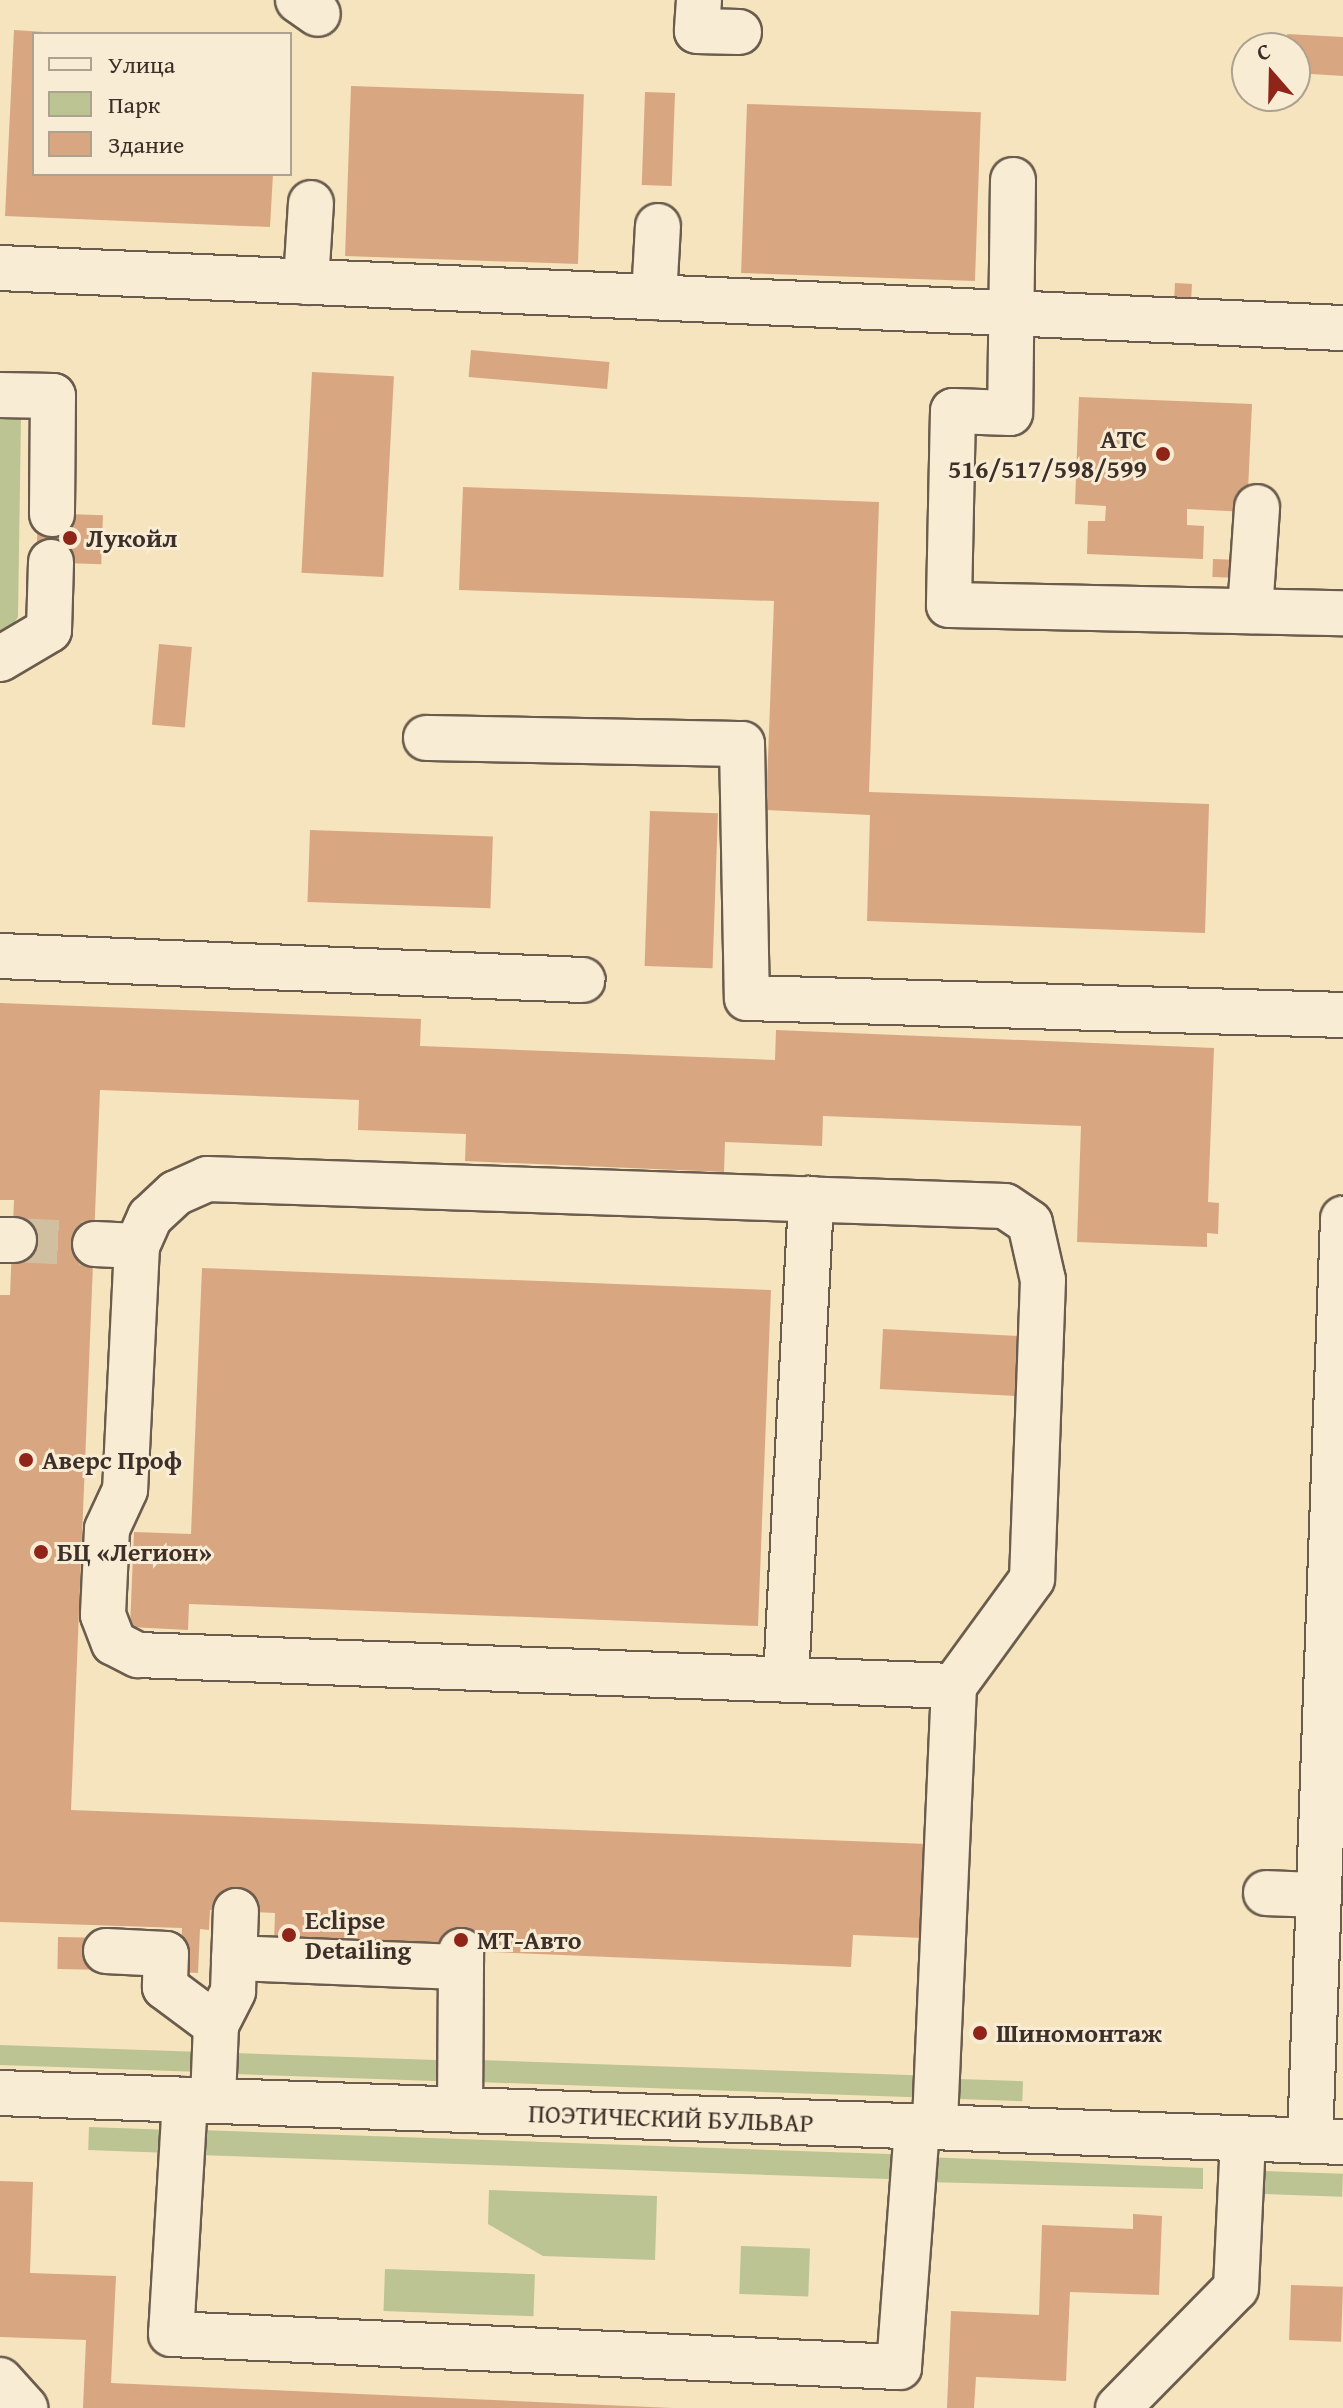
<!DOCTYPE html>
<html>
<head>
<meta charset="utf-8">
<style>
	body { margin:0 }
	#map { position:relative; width:1343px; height:2408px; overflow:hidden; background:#f5e4bd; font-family:"Gentium Book Plus",serif }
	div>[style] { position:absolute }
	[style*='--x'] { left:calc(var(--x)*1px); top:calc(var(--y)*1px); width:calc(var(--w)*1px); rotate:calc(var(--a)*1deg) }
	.green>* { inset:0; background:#bbc492; transform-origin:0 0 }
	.building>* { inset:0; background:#d9a682; transform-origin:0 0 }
	.minor-tunnel>* { height:44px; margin-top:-22px; transform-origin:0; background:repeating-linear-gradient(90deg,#d0c09f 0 44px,transparent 0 66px) }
	.roads { filter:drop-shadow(2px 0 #6b5c4e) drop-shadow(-2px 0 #6b5c4e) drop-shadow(0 2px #6b5c4e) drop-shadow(0 -2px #6b5c4e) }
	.minor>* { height:44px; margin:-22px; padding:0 22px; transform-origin:22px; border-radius:22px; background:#f8edd4 }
	.dots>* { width:22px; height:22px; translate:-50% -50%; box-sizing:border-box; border:4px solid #f8edd4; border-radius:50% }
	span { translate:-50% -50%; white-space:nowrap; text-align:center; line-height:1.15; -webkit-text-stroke:6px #f8edd4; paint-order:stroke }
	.poi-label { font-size:26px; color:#3d2f29; font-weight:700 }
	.right { translate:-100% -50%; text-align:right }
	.left { translate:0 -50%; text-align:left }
	.street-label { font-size:26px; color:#3d2f29 }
	.legend { position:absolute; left:32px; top:32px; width:260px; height:144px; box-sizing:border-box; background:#f8edd4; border:2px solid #ada190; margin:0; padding:10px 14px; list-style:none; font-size:24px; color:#3d2f29 }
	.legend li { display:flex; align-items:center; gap:16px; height:40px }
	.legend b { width:40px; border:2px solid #ada190 }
	.north { position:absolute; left:1231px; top:32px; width:80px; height:80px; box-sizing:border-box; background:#f8edd4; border:2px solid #ada190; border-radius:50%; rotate:340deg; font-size:22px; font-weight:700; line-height:32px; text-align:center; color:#3d2f29 }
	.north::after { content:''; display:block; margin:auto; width:28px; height:36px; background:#8f2418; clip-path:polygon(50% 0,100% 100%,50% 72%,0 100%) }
</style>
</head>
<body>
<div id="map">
	<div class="green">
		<i style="clip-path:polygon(0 411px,21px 416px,18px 617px,0 643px)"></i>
		<i style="left:0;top:2045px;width:202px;height:20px;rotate:2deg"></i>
		<i style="left:233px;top:2053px;width:217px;height:21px;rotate:2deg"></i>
		<i style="left:478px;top:2060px;width:445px;height:22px;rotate:2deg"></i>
		<i style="left:959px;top:2079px;width:64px;height:20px;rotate:2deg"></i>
		<i style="left:89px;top:2127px;width:83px;height:23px;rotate:2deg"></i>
		<i style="left:200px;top:2130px;width:697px;height:25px;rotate:2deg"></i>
		<i style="clip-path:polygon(925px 2157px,1203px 2168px,1203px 2189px,924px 2182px)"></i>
		<i style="left:1265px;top:2171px;width:78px;height:23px;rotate:2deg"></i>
		<i style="clip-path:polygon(489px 2190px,657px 2196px,655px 2260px,543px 2256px,488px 2224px)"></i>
		<i style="left:741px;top:2246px;width:69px;height:48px;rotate:2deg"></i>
		<i style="left:385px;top:2269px;width:150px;height:42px;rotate:2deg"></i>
	</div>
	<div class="building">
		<i style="clip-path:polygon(14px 30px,44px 32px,34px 34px,34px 174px,273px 174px,270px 227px,5px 216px)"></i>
		<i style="clip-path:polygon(1287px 34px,1343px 37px,1343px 76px,1295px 73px)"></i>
		<i style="left:351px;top:86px;width:233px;height:170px;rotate:2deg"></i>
		<i style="left:645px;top:92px;width:30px;height:93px;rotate:2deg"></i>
		<i style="left:747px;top:104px;width:234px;height:169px;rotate:2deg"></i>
		<i style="left:1175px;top:283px;width:17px;height:15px;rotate:3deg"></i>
		<i style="left:471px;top:350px;width:139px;height:27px;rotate:5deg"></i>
		<i style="left:312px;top:372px;width:82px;height:201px;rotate:3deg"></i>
		<i style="clip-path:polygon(1079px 397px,1252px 404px,1247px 512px,1187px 509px,1187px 525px,1204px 526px,1203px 559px,1087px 554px,1088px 521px,1105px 521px,1106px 506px,1075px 504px)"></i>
		<i style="clip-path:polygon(463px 487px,879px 502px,869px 792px,1209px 804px,1205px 933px,867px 921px,870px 815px,766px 810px,774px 601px,459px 590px)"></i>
		<i style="left:38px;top:513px;width:65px;height:49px;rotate:2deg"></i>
		<i style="left:1213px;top:559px;width:26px;height:18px;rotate:2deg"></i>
		<i style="left:159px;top:644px;width:33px;height:81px;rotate:5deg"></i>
		<i style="left:650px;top:811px;width:68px;height:155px;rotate:2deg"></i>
		<i style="left:310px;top:830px;width:183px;height:72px;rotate:2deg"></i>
		<i style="clip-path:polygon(0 1003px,421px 1019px,420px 1046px,775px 1060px,776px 1030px,1214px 1048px,1208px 1202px,1219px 1203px,1218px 1234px,1207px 1233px,1207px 1247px,1077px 1242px,1081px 1126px,823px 1116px,822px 1146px,725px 1142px,724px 1172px,465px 1161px,466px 1134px,358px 1130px,359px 1100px,100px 1090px,71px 1810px,927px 1844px,923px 1938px,853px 1935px,851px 1967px,274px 1943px,275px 1913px,210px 1910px,209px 1930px,200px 1929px,198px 1973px,180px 1972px,182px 1928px,0 1922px,0 1295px,10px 1295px,14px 1200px,0 1200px)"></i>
		<i style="clip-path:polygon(202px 1268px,771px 1290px,758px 1626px,189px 1604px,188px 1630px,130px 1627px,134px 1532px,191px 1534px)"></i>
		<i style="left:883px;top:1329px;width:137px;height:60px;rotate:3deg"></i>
		<i style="left:58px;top:1937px;width:39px;height:32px;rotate:1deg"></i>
		<i style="clip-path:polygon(0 2181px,33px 2182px,30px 2273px,116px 2276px,111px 2383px,673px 2408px,83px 2408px,86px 2340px,0 2337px)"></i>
		<i style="clip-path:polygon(1133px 2214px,1162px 2216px,1159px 2295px,1070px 2292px,1066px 2381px,976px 2377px,974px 2408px,947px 2408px,951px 2311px,1039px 2315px,1042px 2225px,1133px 2229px)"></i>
		<i style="left:1291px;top:2285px;width:52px;height:55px;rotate:2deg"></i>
	</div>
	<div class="minor-tunnel">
		<i style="--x:14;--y:1240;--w:81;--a:2.8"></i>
	</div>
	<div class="roads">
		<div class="minor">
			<i style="--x:298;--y:0;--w:24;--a:35"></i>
			<i style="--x:699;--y:0;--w:31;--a:94"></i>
			<i style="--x:697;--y:31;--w:42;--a:1.4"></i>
			<i style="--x:1013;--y:180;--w:233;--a:90.7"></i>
			<i style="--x:1010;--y:413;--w:57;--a:-178"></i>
			<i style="--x:953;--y:411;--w:194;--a:91.2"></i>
			<i style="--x:949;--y:605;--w:394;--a:1.2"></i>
			<i style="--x:0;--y:268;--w:1344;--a:2.56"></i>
			<i style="--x:306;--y:282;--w:79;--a:-86.4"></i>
			<i style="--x:654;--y:297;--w:71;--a:-86.8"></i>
			<i style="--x:0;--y:395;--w:53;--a:1.1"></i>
			<i style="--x:53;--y:396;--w:118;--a:90.5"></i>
			<i style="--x:1250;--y:611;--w:104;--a:-86.1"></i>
			<i style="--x:0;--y:659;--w:57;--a:-30.6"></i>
			<i style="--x:49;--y:630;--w:68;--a:-88.3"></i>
			<i style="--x:426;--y:738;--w:316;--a:1.1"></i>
			<i style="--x:742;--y:744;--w:254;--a:88.9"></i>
			<i style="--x:747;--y:998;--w:596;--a:1.63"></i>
			<i style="--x:0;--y:956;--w:583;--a:2.36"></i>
			<i style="--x:0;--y:1240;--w:14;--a:0"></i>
			<i style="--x:95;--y:1244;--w:42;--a:2.7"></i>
			<i style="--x:137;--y:1246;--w:244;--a:92.8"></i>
			<i style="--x:125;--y:1490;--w:43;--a:114.8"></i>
			<i style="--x:107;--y:1529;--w:86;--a:92.7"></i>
			<i style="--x:103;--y:1615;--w:30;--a:69"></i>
			<i style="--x:114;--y:1643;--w:27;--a:27"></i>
			<i style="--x:138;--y:1655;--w:817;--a:2.18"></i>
			<i style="--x:137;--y:1246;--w:32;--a:-66"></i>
			<i style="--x:150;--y:1217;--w:35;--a:-43"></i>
			<i style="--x:176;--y:1193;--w:34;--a:-24"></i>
			<i style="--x:207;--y:1179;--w:798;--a:1.94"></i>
			<i style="--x:1005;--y:1206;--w:30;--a:34"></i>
			<i style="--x:1030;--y:1223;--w:58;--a:77.2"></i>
			<i style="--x:1043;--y:1280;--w:299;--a:92.1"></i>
			<i style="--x:1032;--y:1579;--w:132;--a:126.1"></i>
			<i style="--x:954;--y:1686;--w:441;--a:92.5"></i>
			<i style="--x:786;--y:1678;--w:480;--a:-87"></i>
			<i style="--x:1266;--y:1893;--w:53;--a:2.2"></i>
			<i style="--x:106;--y:1951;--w:60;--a:2.9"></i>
			<i style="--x:166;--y:1954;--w:33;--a:92"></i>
			<i style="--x:165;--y:1987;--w:64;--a:36.7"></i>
			<i style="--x:216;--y:2025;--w:76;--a:92.3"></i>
			<i style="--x:234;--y:1958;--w:227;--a:2.3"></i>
			<i style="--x:216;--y:2025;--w:38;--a:-63"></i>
			<i style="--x:233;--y:1991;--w:80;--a:-87.9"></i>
			<i style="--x:0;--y:2093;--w:1344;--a:2.09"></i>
			<i style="--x:185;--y:2100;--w:234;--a:93.4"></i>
			<i style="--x:171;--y:2334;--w:729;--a:2.6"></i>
			<i style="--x:899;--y:2367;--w:241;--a:-85.7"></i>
			<i style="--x:460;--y:2110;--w:159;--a:-89.6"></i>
			<i style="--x:1310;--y:2141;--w:923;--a:-87.95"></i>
			<i style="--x:0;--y:2380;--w:38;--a:48"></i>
			<i style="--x:1118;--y:2408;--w:168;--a:-45.5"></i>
			<i style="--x:1236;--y:2288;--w:149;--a:-87.3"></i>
		</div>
	</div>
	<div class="dots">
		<i style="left:1163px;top:454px;background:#8f2418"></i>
		<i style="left:70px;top:538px;background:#8f2418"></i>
		<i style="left:26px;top:1460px;background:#8f2418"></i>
		<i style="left:41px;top:1552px;background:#8f2418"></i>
		<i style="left:289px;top:1935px;background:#8f2418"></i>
		<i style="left:461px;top:1940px;background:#8f2418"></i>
		<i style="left:980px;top:2033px;background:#8f2418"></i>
	</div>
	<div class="poi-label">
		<span class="right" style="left:1147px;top:454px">АТС<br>516/517/598/599</span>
		<span class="left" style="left:86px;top:538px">Лукойл</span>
		<span class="left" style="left:42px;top:1460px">Аверс Проф</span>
		<span class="left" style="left:57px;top:1552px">БЦ «Легион»</span>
		<span class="left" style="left:305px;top:1935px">Eclipse<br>Detailing</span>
		<span class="left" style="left:477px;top:1940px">МТ-Авто</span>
		<span class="left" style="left:996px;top:2033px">Шиномонтаж</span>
	</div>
	<div class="street-label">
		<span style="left:671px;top:2118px;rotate:2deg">ПОЭТИЧЕСКИЙ БУЛЬВАР</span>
	</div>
	<ul class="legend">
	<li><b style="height:10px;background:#f8edd4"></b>Улица</li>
	<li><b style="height:22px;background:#bbc492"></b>Парк</li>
	<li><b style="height:22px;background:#d9a682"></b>Здание</li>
	</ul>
	<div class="north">С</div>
</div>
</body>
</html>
